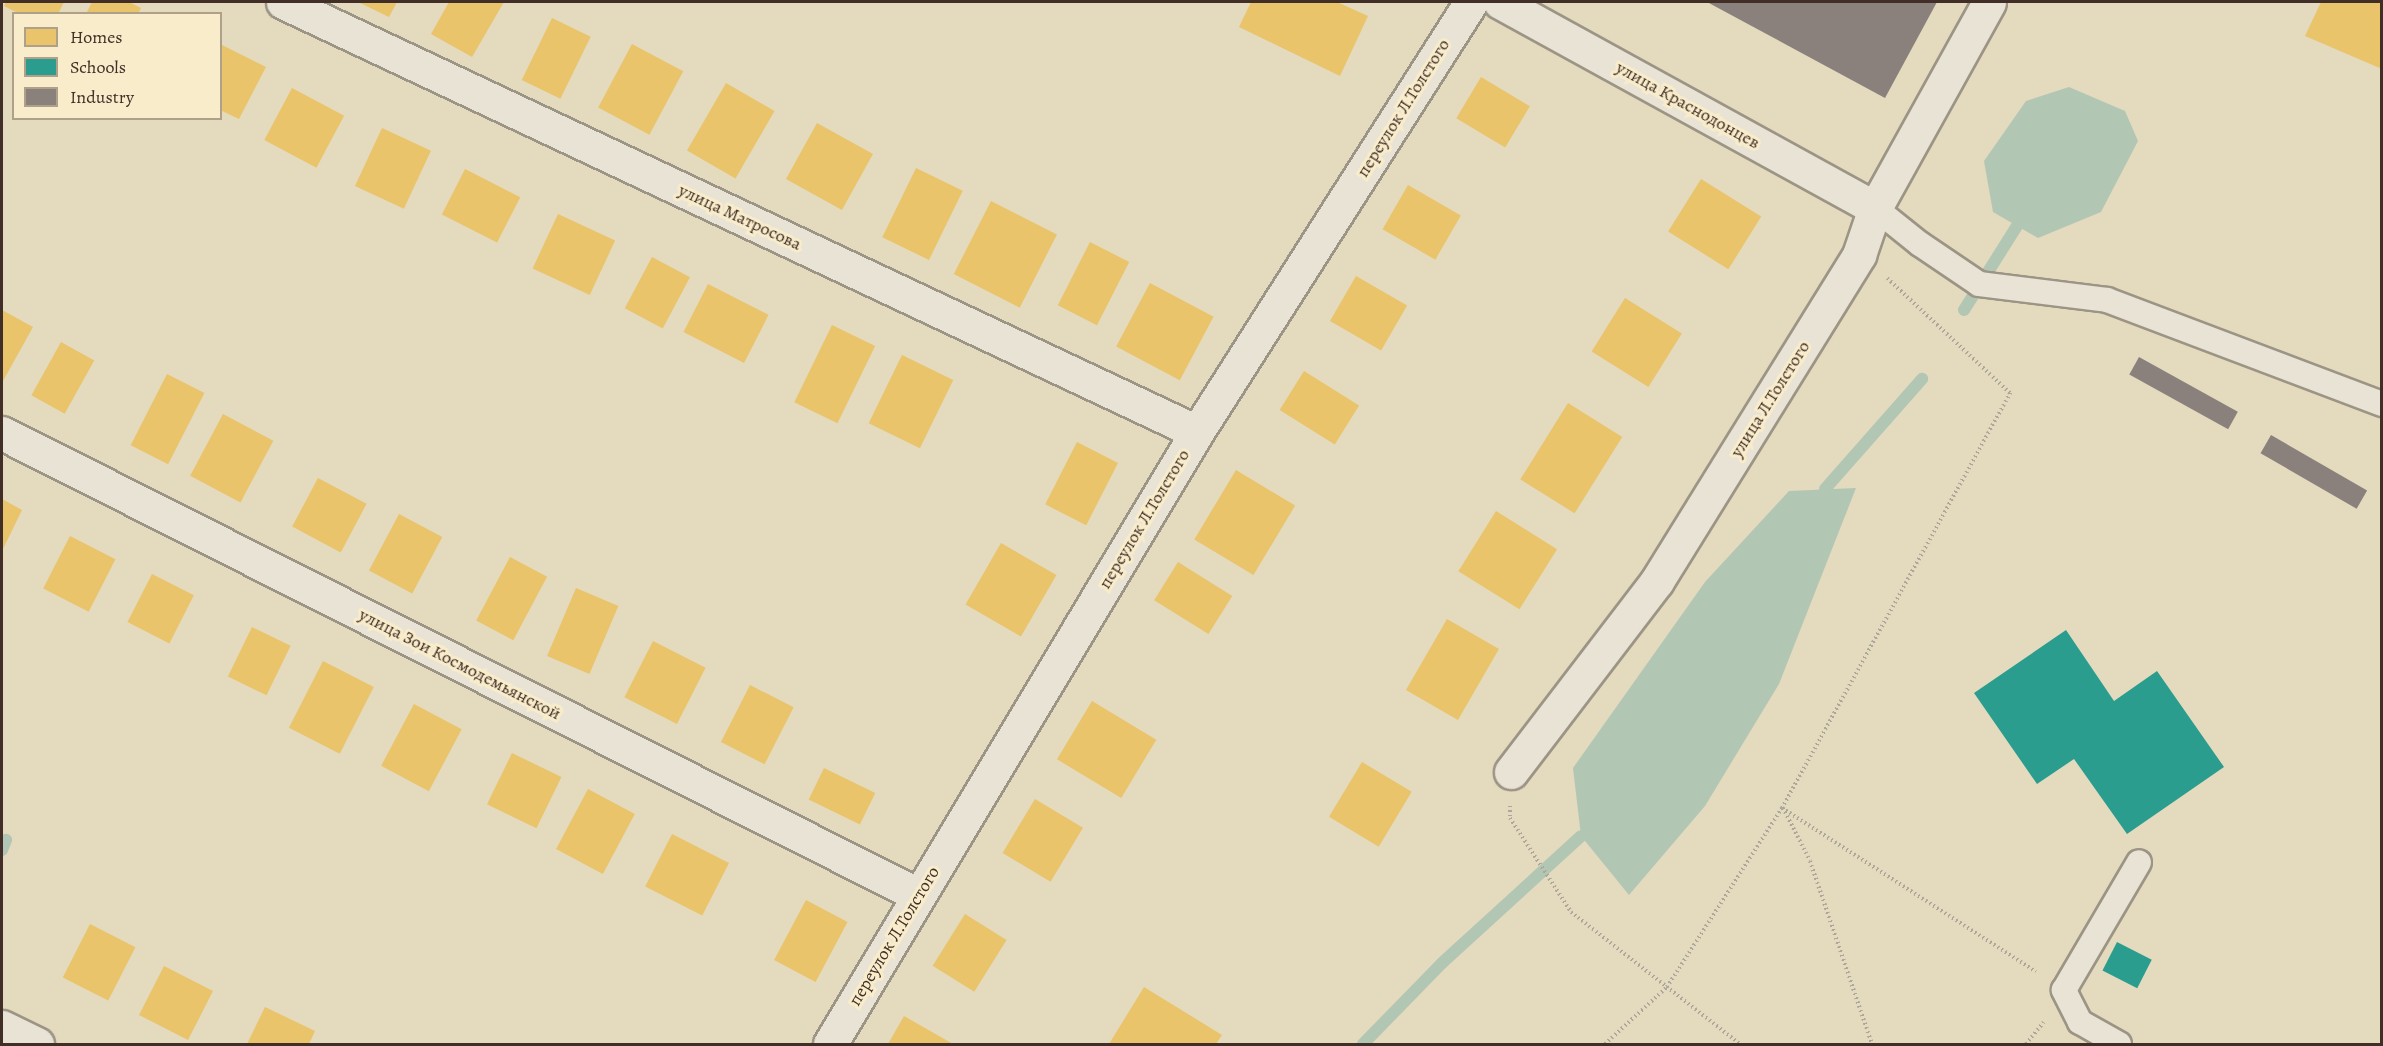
<!DOCTYPE html>
<html>
<head>
<meta charset="utf-8">
<style>
	body { margin:0 }
	#map { position:relative; width:2383px; height:1046px; overflow:hidden; background:#e4dabe; font-family:Alegreya,serif }
	div>[style] { position:absolute }
	[style*='--x'] { left:calc(var(--x)*1px); top:calc(var(--y)*1px); width:calc(var(--w)*1px); rotate:calc(var(--a)*1deg) }
	.water>* { inset:0; background:#b2c6b4 }
	.homes>* { inset:0; background:#e9c46a; transform-origin:0 0 }
	.schools>* { inset:0; background:#2a9d8f; transform-origin:0 0 }
	.industry>* { inset:0; background:#8a817c; transform-origin:0 0 }
	.stream>* { height:12px; margin:-6px; padding:0 6px; transform-origin:6px; border-radius:6px; background:#b2c6b4 }
	.path>* { height:4px; margin-top:-2px; transform-origin:0; background:repeating-linear-gradient(90deg,#aca69b 0 1.5px,transparent 0 4.5px) }
	.roads { filter:drop-shadow(2px 0 #9c9484) drop-shadow(-2px 0 #9c9484) drop-shadow(0 2px #9c9484) drop-shadow(0 -2px #9c9484) }
	.lane>* { height:24px; margin:-12px; padding:0 12px; transform-origin:12px; border-radius:12px; background:#e8e3d5 }
	.street>* { height:33px; margin:-16.5px; padding:0 16.5px; transform-origin:16.5px; border-radius:16.5px; background:#e8e3d5 }
	span { translate:-50% -50%; white-space:nowrap; text-align:center; line-height:1.15; -webkit-text-stroke:6px #f8ecca; paint-order:stroke }
	.street-label { font-size:18px; color:#402e27 }
	.frame { position:absolute; inset:0; border:3px solid #402e27; pointer-events:none }
	.legend { position:absolute; left:12px; top:12px; width:210px; height:108px; box-sizing:border-box; background:#f8ecca; border:2px solid #aea089; margin:0; padding:8px 10px; list-style:none; font-size:18px; color:#402e27 }
	.legend li { display:flex; align-items:center; gap:12px; height:30px }
	.legend b { width:30px; border:2px solid #aea089 }
</style>
</head>
<body>
<div id="map">
	<div class="water">
		<i style="clip-path:polygon(2069px 87px,2125px 111px,2138px 141px,2101px 212px,2038px 238px,1993px 212px,1984px 161px,2026px 101px)"></i>
		<i style="clip-path:polygon(1856px 488px,1779px 684px,1705px 806px,1629px 895px,1581px 836px,1573px 768px,1705px 582px,1789px 491px)"></i>
	</div>
	<div class="homes">
		<i style="clip-path:polygon(6px 2px,64px 2px,58px 14px,20px 14px,4px 6px)"></i>
		<i style="clip-path:polygon(92px 2px,129px 2px,141px 8px,138px 14px,86px 14px)"></i>
		<i style="clip-path:polygon(358px 2px,397px 2px,389px 17px)"></i>
		<i style="clip-path:polygon(449px 2px,504px 2px,472px 57px,431px 34px)"></i>
		<i style="clip-path:polygon(1251px 2px,1337px 2px,1368px 16px,1340px 76px,1239px 27px)"></i>
		<i style="clip-path:polygon(2321px 2px,2382px 2px,2382px 69px,2305px 36px)"></i>
		<i style="left:552px;top:18px;width:43px;height:69px;rotate:26deg"></i>
		<i style="clip-path:polygon(220px 44px,266px 67px,239px 119px,220px 110px)"></i>
		<i style="left:632px;top:44px;width:58px;height:72px;rotate:28deg"></i>
		<i style="left:1481px;top:77px;width:57px;height:48px;rotate:31deg"></i>
		<i style="left:726px;top:83px;width:56px;height:78px;rotate:30deg"></i>
		<i style="left:292px;top:88px;width:59px;height:59px;rotate:28deg"></i>
		<i style="left:817px;top:123px;width:64px;height:64px;rotate:29deg"></i>
		<i style="left:382px;top:128px;width:54px;height:64px;rotate:25deg"></i>
		<i style="left:916px;top:168px;width:52px;height:77px;rotate:26deg"></i>
		<i style="left:465px;top:169px;width:62px;height:51px;rotate:27deg"></i>
		<i style="left:1701px;top:179px;width:71px;height:62px;rotate:32deg"></i>
		<i style="left:1408px;top:185px;width:61px;height:51px;rotate:30deg"></i>
		<i style="left:991px;top:201px;width:74px;height:82px;rotate:27deg"></i>
		<i style="left:558px;top:214px;width:63px;height:60px;rotate:25deg"></i>
		<i style="left:1090px;top:242px;width:44px;height:71px;rotate:27deg"></i>
		<i style="left:652px;top:257px;width:43px;height:58px;rotate:28deg"></i>
		<i style="left:1356px;top:276px;width:59px;height:52px;rotate:30deg"></i>
		<i style="left:1150px;top:283px;width:72px;height:72px;rotate:28deg"></i>
		<i style="left:708px;top:284px;width:68px;height:54px;rotate:27deg"></i>
		<i style="left:1625px;top:298px;width:67px;height:63px;rotate:32deg"></i>
		<i style="clip-path:polygon(2px 310px,33px 327px,3px 381px,2px 380px)"></i>
		<i style="left:832px;top:325px;width:48px;height:86px;rotate:26deg"></i>
		<i style="left:61px;top:342px;width:38px;height:61px;rotate:29deg"></i>
		<i style="left:902px;top:355px;width:57px;height:76px;rotate:26deg"></i>
		<i style="left:1304px;top:371px;width:65px;height:46px;rotate:32deg"></i>
		<i style="left:167px;top:374px;width:42px;height:80px;rotate:27deg"></i>
		<i style="left:1568px;top:403px;width:64px;height:90px;rotate:32deg"></i>
		<i style="left:223px;top:414px;width:57px;height:70px;rotate:28deg"></i>
		<i style="left:1077px;top:442px;width:46px;height:70px;rotate:27deg"></i>
		<i style="left:1236px;top:470px;width:69px;height:81px;rotate:31deg"></i>
		<i style="left:318px;top:478px;width:55px;height:55px;rotate:28deg"></i>
		<i style="clip-path:polygon(2px 499px,22px 510px,2px 551px)"></i>
		<i style="left:1496px;top:511px;width:72px;height:71px;rotate:32deg"></i>
		<i style="left:399px;top:514px;width:49px;height:64px;rotate:28deg"></i>
		<i style="left:70px;top:536px;width:51px;height:59px;rotate:27deg"></i>
		<i style="left:1001px;top:543px;width:64px;height:71px;rotate:30deg"></i>
		<i style="left:510px;top:557px;width:42px;height:72px;rotate:28deg"></i>
		<i style="left:1178px;top:562px;width:64px;height:45px;rotate:32deg"></i>
		<i style="left:152px;top:574px;width:47px;height:54px;rotate:27deg"></i>
		<i style="left:576px;top:588px;width:46px;height:74px;rotate:23deg"></i>
		<i style="left:1447px;top:619px;width:60px;height:82px;rotate:30deg"></i>
		<i style="left:252px;top:627px;width:43px;height:55px;rotate:26deg"></i>
		<i style="left:653px;top:641px;width:59px;height:63px;rotate:27deg"></i>
		<i style="left:323px;top:661px;width:57px;height:75px;rotate:27deg"></i>
		<i style="left:750px;top:685px;width:49px;height:64px;rotate:27deg"></i>
		<i style="left:1092px;top:701px;width:75px;height:68px;rotate:31deg"></i>
		<i style="left:414px;top:704px;width:54px;height:70px;rotate:28deg"></i>
		<i style="left:512px;top:753px;width:55px;height:57px;rotate:26deg"></i>
		<i style="left:1362px;top:762px;width:58px;height:64px;rotate:31deg"></i>
		<i style="left:824px;top:768px;width:57px;height:35px;rotate:26deg"></i>
		<i style="left:588px;top:789px;width:53px;height:68px;rotate:28deg"></i>
		<i style="left:1035px;top:799px;width:56px;height:63px;rotate:31deg"></i>
		<i style="left:672px;top:834px;width:64px;height:59px;rotate:27deg"></i>
		<i style="left:806px;top:900px;width:47px;height:68px;rotate:28deg"></i>
		<i style="left:965px;top:914px;width:49px;height:61px;rotate:32deg"></i>
		<i style="left:90px;top:924px;width:51px;height:60px;rotate:27deg"></i>
		<i style="left:164px;top:966px;width:55px;height:55px;rotate:27deg"></i>
		<i style="clip-path:polygon(1144px 987px,1222px 1035px,1216px 1044px,1109px 1044px)"></i>
		<i style="clip-path:polygon(265px 1007px,315px 1031px,309px 1044px,247px 1044px)"></i>
		<i style="clip-path:polygon(904px 1016px,953px 1044px,888px 1044px)"></i>
	</div>
	<div class="schools">
		<i style="clip-path:polygon(2066px 630px,2114px 701px,2157px 671px,2224px 767px,2127px 834px,2074px 759px,2037px 784px,1974px 693px)"></i>
		<i style="left:2117px;top:942px;width:39px;height:32px;rotate:27deg"></i>
	</div>
	<div class="industry">
		<i style="clip-path:polygon(1707px 2px,1937px 2px,1885px 98px)"></i>
		<i style="left:2139px;top:357px;width:113px;height:20px;rotate:29deg"></i>
		<i style="left:2271px;top:435px;width:111px;height:21px;rotate:30deg"></i>
	</div>
	<div class="stream">
		<i style="--x:1964;--y:310;--w:99;--a:-57.8"></i>
		<i style="--x:1825;--y:489;--w:147;--a:-48.6"></i>
		<i style="--x:2;--y:850;--w:11;--a:-68"></i>
		<i style="--x:1363;--y:1044;--w:113;--a:-45.7"></i>
		<i style="--x:1442;--y:963;--w:188;--a:-42.4"></i>
	</div>
	<div class="path">
		<i style="--x:1510;--y:806;--w:12;--a:90"></i>
		<i style="--x:1510;--y:818;--w:112;--a:57"></i>
		<i style="--x:1571;--y:912;--w:214;--a:38"></i>
		<i style="--x:1782;--y:808;--w:302;--a:32.8"></i>
		<i style="--x:1783;--y:808;--w:59;--a:63"></i>
		<i style="--x:1810;--y:861;--w:193;--a:71.3"></i>
		<i style="--x:1605;--y:1044;--w:84;--a:-42.6"></i>
		<i style="--x:1667;--y:987;--w:213;--a:-57.3"></i>
		<i style="--x:1782;--y:808;--w:474;--a:-61.2"></i>
		<i style="--x:2010;--y:393;--w:168;--a:-136.9"></i>
		<i style="--x:2026;--y:1044;--w:28;--a:-51"></i>
	</div>
	<div class="roads">
		<div class="lane">
			<i style="--x:1875;--y:208;--w:58;--a:38.7"></i>
			<i style="--x:1920;--y:244;--w:71;--a:34.1"></i>
			<i style="--x:1979;--y:284;--w:129;--a:7.1"></i>
			<i style="--x:2107;--y:300;--w:294;--a:20.7"></i>
			<i style="--x:2119;--y:1044;--w:45;--a:-150.6"></i>
			<i style="--x:2080;--y:1022;--w:36;--a:-117"></i>
			<i style="--x:2064;--y:990;--w:148;--a:-59.6"></i>
		</div>
		<div class="street">
			<i style="--x:283;--y:2;--w:1010;--a:25.2"></i>
			<i style="--x:1500;--y:2;--w:428;--a:28.8"></i>
			<i style="--x:2;--y:433;--w:1026;--a:26.76"></i>
			<i style="--x:1511;--y:772;--w:240;--a:-52.6"></i>
			<i style="--x:1657;--y:581;--w:384;--a:-58.2"></i>
			<i style="--x:1859;--y:255;--w:50;--a:-71.2"></i>
			<i style="--x:1875;--y:208;--w:235;--a:-61"></i>
			<i style="--x:2;--y:1027;--w:39;--a:26"></i>
			<i style="--x:830;--y:1044;--w:714;--a:-59.05"></i>
			<i style="--x:1197;--y:432;--w:510;--a:-57.49"></i>
		</div>
	</div>
	<div class="street-label">
		<span style="left:1688px;top:105px;rotate:29deg">улица Краснодонцев</span>
		<span style="left:1403px;top:108px;rotate:-58deg">переулок Л.Толстого</span>
		<span style="left:740px;top:217px;rotate:25deg">улица Матросова</span>
		<span style="left:1770px;top:399px;rotate:-58deg">улица Л.Толстого</span>
		<span style="left:1144px;top:519px;rotate:-59deg">переулок Л.Толстого</span>
		<span style="left:460px;top:664px;rotate:27deg">улица Зои Космодемьянской</span>
		<span style="left:894px;top:936px;rotate:-59deg">переулок Л.Толстого</span>
	</div>
	<div class="frame"></div>
	<ul class="legend">
	<li><b style="height:16px;background:#e9c46a"></b>Homes</li>
	<li><b style="height:16px;background:#2a9d8f"></b>Schools</li>
	<li><b style="height:16px;background:#8a817c"></b>Industry</li>
	</ul>
</div>
</body>
</html>
